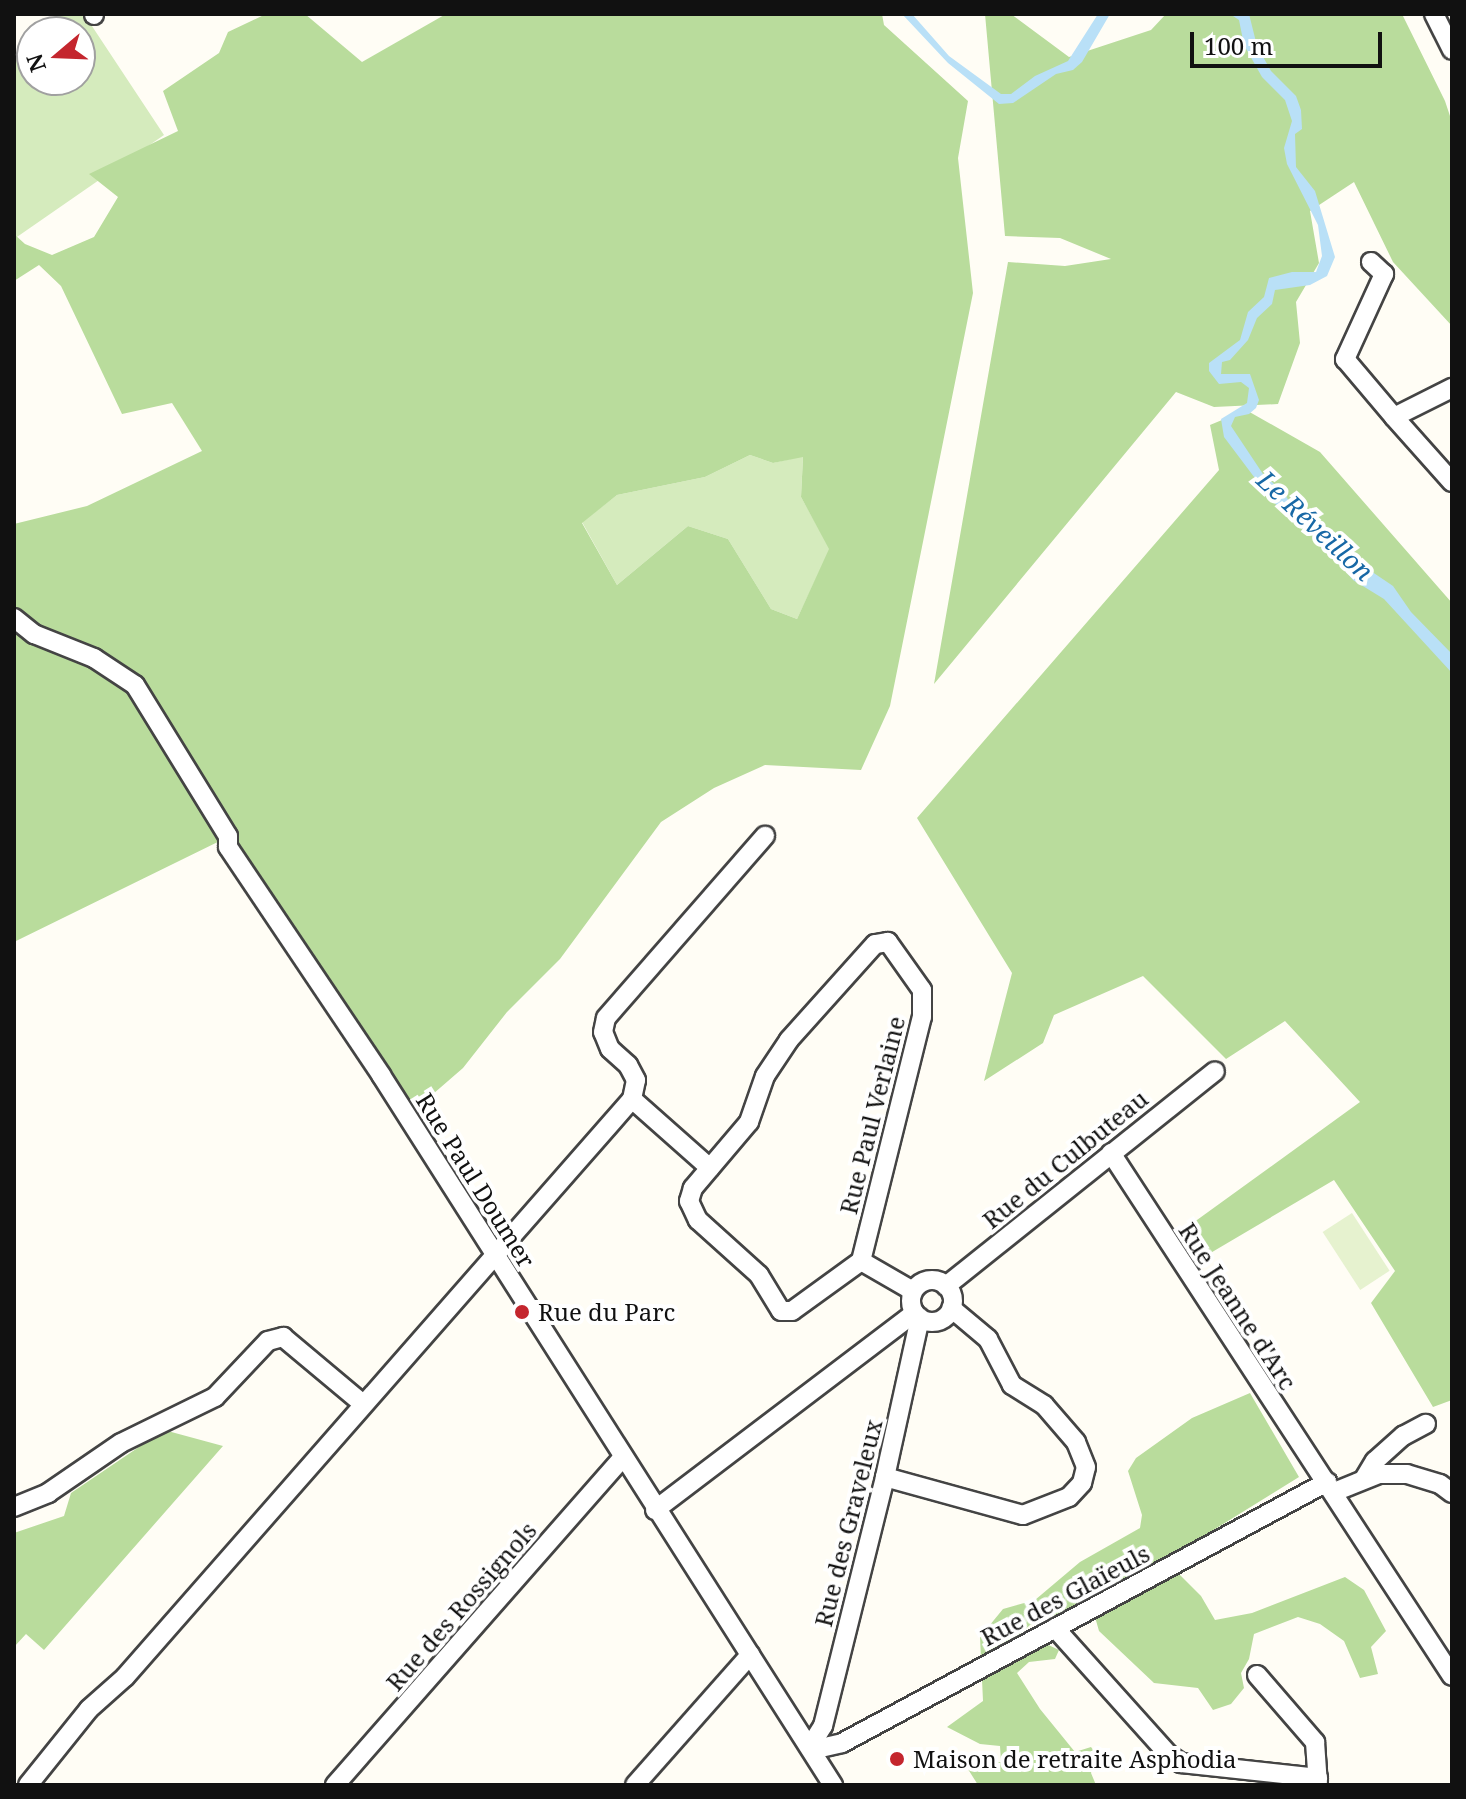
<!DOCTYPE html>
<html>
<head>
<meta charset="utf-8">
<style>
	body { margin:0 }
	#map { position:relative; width:1466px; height:1799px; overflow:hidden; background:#fffdf5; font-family:"Noto Serif",serif }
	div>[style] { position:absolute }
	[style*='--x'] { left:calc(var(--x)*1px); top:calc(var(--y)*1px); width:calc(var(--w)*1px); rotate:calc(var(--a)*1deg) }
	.green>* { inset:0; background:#d5ebbd }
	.forest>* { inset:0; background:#b9dc9c }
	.pitch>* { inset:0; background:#e6f2cf; transform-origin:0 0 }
	.water>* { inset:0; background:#b9e0f7 }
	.roads { filter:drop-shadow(2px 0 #444) drop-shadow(-2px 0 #444) drop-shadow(0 2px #444) drop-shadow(0 -2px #444) }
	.minor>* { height:18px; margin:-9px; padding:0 9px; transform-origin:9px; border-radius:9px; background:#fff }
	.minor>.ring { margin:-9px; padding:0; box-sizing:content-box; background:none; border:18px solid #fff; border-radius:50% }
	.dots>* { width:22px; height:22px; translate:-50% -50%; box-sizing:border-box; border:4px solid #fff; border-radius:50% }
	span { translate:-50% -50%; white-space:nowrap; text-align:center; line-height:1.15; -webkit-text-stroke:8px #fff; paint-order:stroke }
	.street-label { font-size:24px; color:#111 }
	.poi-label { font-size:24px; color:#111 }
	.left { translate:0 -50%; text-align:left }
	.water-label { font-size:26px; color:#1768a6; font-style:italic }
	.frame { position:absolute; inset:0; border:16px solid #111; pointer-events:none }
	.north { position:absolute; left:16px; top:16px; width:80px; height:80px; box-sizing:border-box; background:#fff; border:2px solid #a0a0a0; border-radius:50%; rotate:251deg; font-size:22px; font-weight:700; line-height:32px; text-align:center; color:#111 }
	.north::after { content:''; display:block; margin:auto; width:28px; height:36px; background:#c4262e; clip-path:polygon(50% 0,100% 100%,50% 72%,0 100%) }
	.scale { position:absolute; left:1190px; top:32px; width:192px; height:36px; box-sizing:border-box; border:4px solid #111; border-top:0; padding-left:10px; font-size:24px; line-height:28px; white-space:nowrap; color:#111; -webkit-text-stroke:6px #fff; paint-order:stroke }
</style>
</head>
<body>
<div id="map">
	<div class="green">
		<i style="clip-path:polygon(56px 14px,84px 14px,164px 135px,14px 239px,14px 57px,32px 39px,32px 80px,80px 80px,80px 32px,39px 32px)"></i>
		<i style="clip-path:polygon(750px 455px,773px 463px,803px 456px,801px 497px,830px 549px,797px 619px,771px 609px,728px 539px,688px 526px,617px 585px,582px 522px,617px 495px,705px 477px)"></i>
	</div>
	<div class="forest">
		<i style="clip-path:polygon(evenodd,266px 14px,305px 14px,362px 62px,446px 14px,882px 14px,884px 25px,968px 101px,958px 158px,973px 293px,890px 706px,861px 770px,765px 765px,714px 788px,661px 822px,560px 959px,507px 1012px,463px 1068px,403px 1120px,230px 836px,14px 942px,14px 524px,87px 506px,202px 451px,172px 403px,122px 414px,61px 286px,39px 265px,14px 281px,14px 234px,25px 244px,52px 255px,94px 237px,118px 197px,89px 174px,178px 131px,163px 91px,219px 53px,228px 32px,266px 14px,750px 455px,773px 463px,803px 457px,801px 497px,829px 549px,797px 619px,771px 609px,728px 539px,688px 526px,617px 585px,582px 523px,617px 495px,705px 477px,750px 455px)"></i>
		<i style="clip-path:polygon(985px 14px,1011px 14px,1069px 57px,1151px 30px,1166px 14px,1402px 14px,1445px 101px,1452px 122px,1452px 326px,1393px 262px,1354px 182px,1310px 211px,1319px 263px,1296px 302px,1300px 343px,1278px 404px,1214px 407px,1176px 392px,934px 684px,1008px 262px,1065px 266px,1111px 259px,1060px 238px,1005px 236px)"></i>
		<i style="clip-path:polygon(1246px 410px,1320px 452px,1452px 603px,1452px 1400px,1433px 1407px,1371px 1303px,1395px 1271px,1334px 1180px,1202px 1258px,1179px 1233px,1360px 1102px,1285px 1021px,1226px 1059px,1143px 976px,1054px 1015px,1043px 1043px,984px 1081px,1012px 973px,917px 818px,1219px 470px,1210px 425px)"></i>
		<i style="clip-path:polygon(1250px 1393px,1299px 1477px,1165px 1560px,1201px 1596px,1215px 1620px,1252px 1613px,1345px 1577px,1364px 1590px,1386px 1631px,1371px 1647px,1378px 1674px,1360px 1678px,1344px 1641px,1320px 1624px,1298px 1617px,1254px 1634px,1249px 1659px,1241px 1673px,1244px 1688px,1231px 1704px,1213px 1710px,1198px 1688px,1154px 1683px,1099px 1631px,1091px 1603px,1030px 1625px,1004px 1648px,1040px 1641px,1059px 1650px,1055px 1659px,1029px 1662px,1017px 1673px,1040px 1709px,1075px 1752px,1091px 1747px,1096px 1754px,1091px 1773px,1096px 1785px,978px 1785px,966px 1766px,1001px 1762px,1000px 1746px,980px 1744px,947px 1727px,983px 1701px,980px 1637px,1003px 1609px,1035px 1600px,1080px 1562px,1140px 1528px,1142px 1515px,1128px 1471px,1136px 1458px,1192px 1418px)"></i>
		<i style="clip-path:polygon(164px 1430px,223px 1446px,44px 1650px,26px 1634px,14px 1647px,14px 1533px,64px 1516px,71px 1493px)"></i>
	</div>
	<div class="pitch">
		<i style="left:1352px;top:1213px;width:69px;height:35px;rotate:57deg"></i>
	</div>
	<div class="water">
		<i style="clip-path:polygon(902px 14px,912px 14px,949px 56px,1001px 94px,1011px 94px,1035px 76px,1068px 61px,1098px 14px,1110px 14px,1082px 62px,1073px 70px,1056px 74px,1013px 103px,999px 104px,948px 63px)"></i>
		<i style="clip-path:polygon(1230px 14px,1249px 14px,1257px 46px,1271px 71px,1296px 96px,1301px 110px,1302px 129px,1295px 134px,1296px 167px,1315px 191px,1335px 257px,1327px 276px,1310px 285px,1275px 290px,1272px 304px,1257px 318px,1248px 340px,1230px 360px,1222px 362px,1221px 374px,1250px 374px,1259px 400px,1256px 408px,1249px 414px,1235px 417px,1231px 426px,1263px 474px,1284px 493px,1292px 506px,1359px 563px,1393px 586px,1411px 612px,1452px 654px,1452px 673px,1384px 599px,1353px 580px,1318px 538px,1273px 502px,1224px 437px,1221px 419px,1247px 403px,1249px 388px,1241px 382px,1219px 384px,1209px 371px,1209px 363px,1240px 340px,1248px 312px,1264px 297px,1269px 278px,1292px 272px,1316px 272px,1322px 256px,1318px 225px,1287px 164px,1284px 148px,1292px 121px,1285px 100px,1262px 77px,1244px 45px,1239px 20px)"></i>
	</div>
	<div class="roads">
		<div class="minor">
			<i style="--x:94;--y:14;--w:1;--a:90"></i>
			<i style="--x:1434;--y:14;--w:40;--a:63.4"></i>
			<i style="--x:1371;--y:262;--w:18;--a:43"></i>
			<i style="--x:1384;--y:274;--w:94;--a:114.6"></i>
			<i style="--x:1345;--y:359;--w:76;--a:49.8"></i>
			<i style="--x:1394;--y:417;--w:65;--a:-26.6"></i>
			<i style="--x:1394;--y:417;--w:87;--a:48.3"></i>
			<i style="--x:14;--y:618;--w:26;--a:39"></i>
			<i style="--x:34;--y:634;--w:65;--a:21.8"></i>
			<i style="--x:94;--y:658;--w:49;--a:33.4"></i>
			<i style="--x:135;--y:685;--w:177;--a:58.4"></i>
			<i style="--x:228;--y:836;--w:11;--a:90"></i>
			<i style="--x:228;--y:847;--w:275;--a:56.1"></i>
			<i style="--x:381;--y:1075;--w:842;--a:57.52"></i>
			<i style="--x:632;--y:1099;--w:104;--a:41.5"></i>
			<i style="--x:1111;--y:1153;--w:624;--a:56.9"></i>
			<i style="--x:861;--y:1261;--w:252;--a:-76"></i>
			<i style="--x:922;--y:1017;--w:27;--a:-90"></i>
			<i style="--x:922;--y:990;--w:59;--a:-125.3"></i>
			<i style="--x:888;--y:942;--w:13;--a:171"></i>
			<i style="--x:875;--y:944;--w:129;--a:131.9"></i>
			<i style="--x:789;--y:1040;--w:43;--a:123.7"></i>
			<i style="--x:765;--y:1076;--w:49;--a:109.2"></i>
			<i style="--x:749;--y:1122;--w:87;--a:130.3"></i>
			<i style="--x:693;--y:1188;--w:14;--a:107"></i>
			<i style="--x:689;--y:1201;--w:21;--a:65"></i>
			<i style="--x:698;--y:1220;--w:82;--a:42"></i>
			<i style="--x:759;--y:1275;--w:42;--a:58.6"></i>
			<i style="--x:781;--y:1311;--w:11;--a:0"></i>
			<i style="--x:792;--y:1311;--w:85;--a:-35.9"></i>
			<i style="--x:861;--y:1261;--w:60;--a:30"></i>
			<i class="ring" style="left:911px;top:1280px;width:24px;height:24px"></i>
			<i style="--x:946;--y:1286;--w:344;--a:-38.6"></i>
			<i style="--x:885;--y:1477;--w:143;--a:15.4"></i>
			<i style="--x:1023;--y:1515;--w:49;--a:-21.4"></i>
			<i style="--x:1069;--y:1497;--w:19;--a:-47"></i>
			<i style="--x:1082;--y:1483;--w:16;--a:-76"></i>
			<i style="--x:1086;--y:1467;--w:27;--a:-112"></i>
			<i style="--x:1076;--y:1442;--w:49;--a:-130.9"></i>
			<i style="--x:1044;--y:1405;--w:38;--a:-148"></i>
			<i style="--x:1012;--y:1385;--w:52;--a:-117.6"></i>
			<i style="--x:988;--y:1339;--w:48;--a:-140"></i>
			<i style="--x:1364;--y:1479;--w:21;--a:-59"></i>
			<i style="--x:1375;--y:1461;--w:38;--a:-42"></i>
			<i style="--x:1403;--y:1436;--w:26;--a:-28"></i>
			<i style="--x:1334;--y:1492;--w:48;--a:-21.8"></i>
			<i style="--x:1379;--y:1474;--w:28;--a:0"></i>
			<i style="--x:1407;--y:1474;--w:34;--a:17"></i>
			<i style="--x:1440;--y:1484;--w:15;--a:37"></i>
			<i style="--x:14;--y:1507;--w:37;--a:-22"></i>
			<i style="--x:48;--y:1493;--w:88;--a:-34.4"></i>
			<i style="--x:121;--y:1443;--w:105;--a:-26.1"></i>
			<i style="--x:215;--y:1397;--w:77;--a:-46.6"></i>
			<i style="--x:268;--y:1341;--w:16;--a:-15"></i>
			<i style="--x:283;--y:1337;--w:103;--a:39.9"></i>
			<i style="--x:655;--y:1510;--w:326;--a:-37.2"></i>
			<i style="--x:1055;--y:1628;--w:169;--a:48.1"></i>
			<i style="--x:1168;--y:1754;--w:16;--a:35"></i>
			<i style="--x:1181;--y:1763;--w:138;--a:6.2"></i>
			<i style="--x:1257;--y:1675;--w:89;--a:49.1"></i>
			<i style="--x:1315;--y:1742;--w:43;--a:86"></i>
			<i style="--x:816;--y:1737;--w:13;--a:-58"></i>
			<i style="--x:823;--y:1726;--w:257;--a:-76"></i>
			<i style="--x:885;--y:1477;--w:163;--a:-77.6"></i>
			<i style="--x:825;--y:1747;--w:17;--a:-13"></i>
			<i style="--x:842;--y:1743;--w:551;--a:-28.29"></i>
			<i style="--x:28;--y:1785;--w:97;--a:-51.2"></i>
			<i style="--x:89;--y:1709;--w:48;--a:-41.6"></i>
			<i style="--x:125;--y:1677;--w:769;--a:-48.74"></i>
			<i style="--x:632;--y:1099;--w:19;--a:-78"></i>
			<i style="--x:636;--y:1080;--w:17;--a:-118"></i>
			<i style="--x:628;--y:1065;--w:24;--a:-138"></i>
			<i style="--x:610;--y:1049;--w:18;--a:-112"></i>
			<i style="--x:603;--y:1032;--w:14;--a:-78"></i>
			<i style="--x:606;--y:1018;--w:242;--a:-48.9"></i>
			<i style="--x:335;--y:1785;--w:435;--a:-48.7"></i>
			<i style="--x:635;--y:1785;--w:174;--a:-48.5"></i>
		</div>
	</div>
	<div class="dots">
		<i style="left:522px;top:1312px;background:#c4262e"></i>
		<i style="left:897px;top:1759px;background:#c4262e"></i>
	</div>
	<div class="street-label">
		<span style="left:872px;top:1115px;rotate:-76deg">Rue Paul Verlaine</span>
		<span style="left:1065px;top:1159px;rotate:-39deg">Rue du Culbuteau</span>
		<span style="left:476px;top:1180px;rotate:58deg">Rue Paul Doumer</span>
		<span style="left:1238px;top:1306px;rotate:57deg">Rue Jeanne d'Arc</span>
		<span style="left:848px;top:1523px;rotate:-76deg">Rue des Graveleux</span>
		<span style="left:1065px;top:1595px;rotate:-28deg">Rue des Glaïeuls</span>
		<span style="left:461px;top:1606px;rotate:-49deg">Rue des Rossignols</span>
	</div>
	<div class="poi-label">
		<span class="left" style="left:538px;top:1312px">Rue du Parc</span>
		<span class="left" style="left:913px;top:1759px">Maison de retraite Asphodia</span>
	</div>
	<div class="water-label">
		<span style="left:1315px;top:526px;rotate:43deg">Le Réveillon</span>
	</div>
	<div class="frame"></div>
	<div class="north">N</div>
	<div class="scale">100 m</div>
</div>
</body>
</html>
